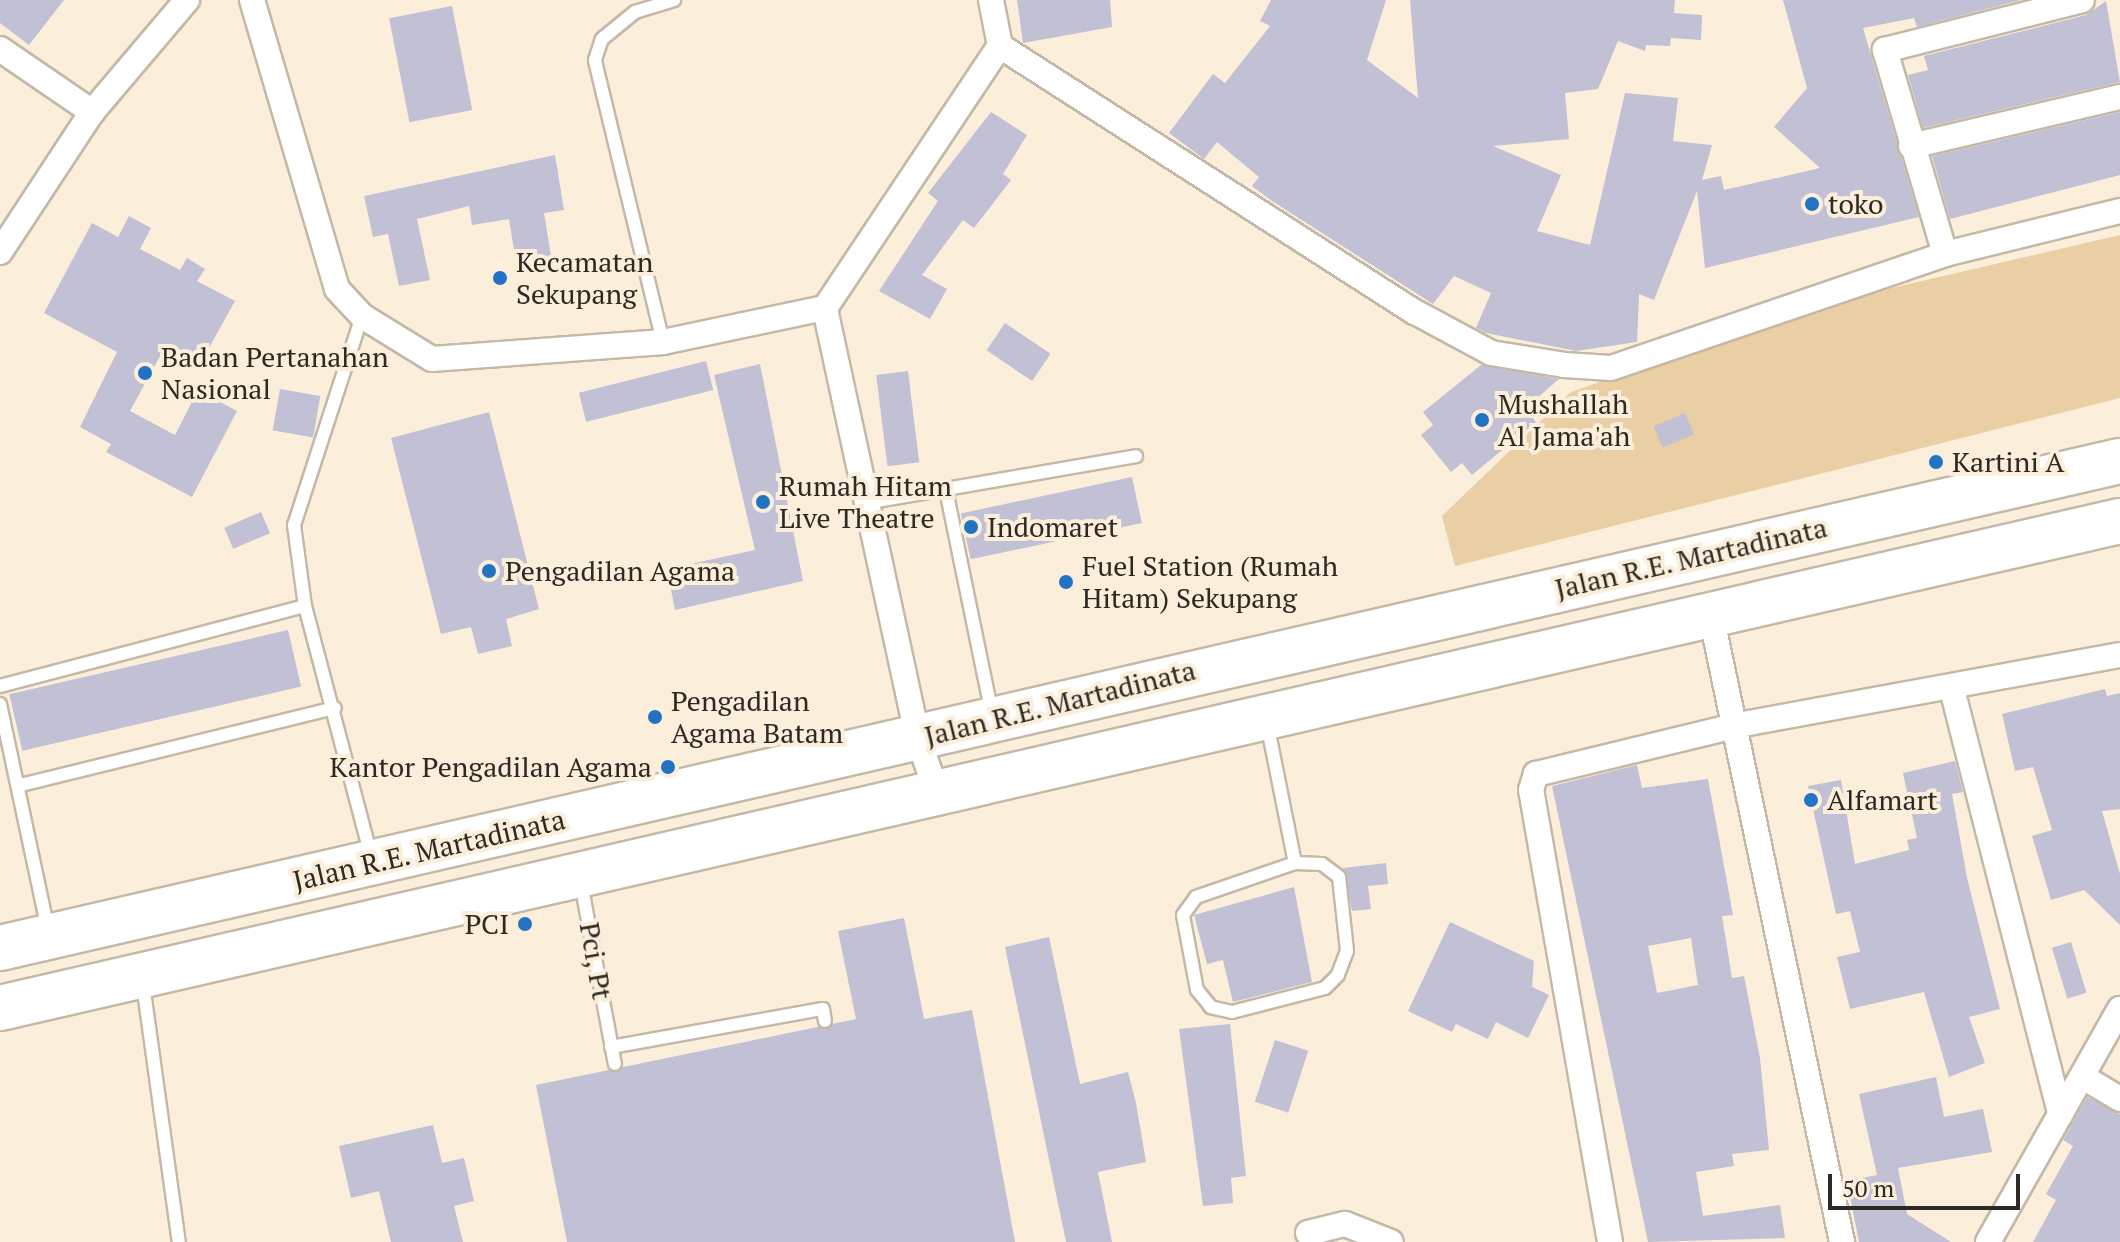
<!DOCTYPE html>
<html>
<head>
<meta charset="utf-8">
<style>
	body { margin:0 }
	#map { position:relative; width:2120px; height:1242px; overflow:hidden; background:#fbeedb; font-family:"PT Serif",serif }
	div>[style] { position:absolute }
	[style*='--x'] { left:calc(var(--x)*1px); top:calc(var(--y)*1px); width:calc(var(--w)*1px); rotate:calc(var(--a)*1deg) }
	.green>* { inset:0; background:#eacea4 }
	.building>* { inset:0; background:#c2c0d4; transform-origin:0 0 }
	.roads { filter:drop-shadow(2px 0 #c4b8a6) drop-shadow(-2px 0 #c4b8a6) drop-shadow(0 2px #c4b8a6) drop-shadow(0 -2px #c4b8a6) }
	.lane>* { height:12px; margin:-6px; padding:0 6px; transform-origin:6px; border-radius:6px; background:#fff }
	.street>* { height:24px; margin:-12px; padding:0 12px; transform-origin:12px; border-radius:12px; background:#fff }
	.highway>* { height:44px; margin:-22px; padding:0 22px; transform-origin:22px; border-radius:22px; background:#fff }
	.dots>* { width:22px; height:22px; translate:-50% -50%; box-sizing:border-box; border:4px solid #fbeedb; border-radius:50% }
	span { translate:-50% -50%; white-space:nowrap; text-align:center; line-height:1.15; -webkit-text-stroke:8px #fbeedb; paint-order:stroke }
	.poi-label { font-size:28px; color:#2e2a23 }
	.left { translate:0 -50%; text-align:left }
	.right { translate:-100% -50%; text-align:right }
	.street-label { font-size:28px; color:#2e2a23 }
	.scale { position:absolute; left:1828px; top:1174px; width:192px; height:36px; box-sizing:border-box; border:4px solid #2e2a23; border-top:0; padding-left:10px; font-size:24px; line-height:28px; white-space:nowrap; color:#2e2a23; -webkit-text-stroke:6px #fbeedb; paint-order:stroke }
</style>
</head>
<body>
<div id="map">
	<div class="green">
		<i style="clip-path:polygon(2120px 235px,2120px 398px,1455px 566px,1442px 516px,1571px 392px,1840px 300px)"></i>
	</div>
	<div class="building">
		<i style="clip-path:polygon(0 0,64px 0,29px 45px,0 23px)"></i>
		<i style="clip-path:polygon(1017px 0,1110px 0,1112px 27px,1023px 43px)"></i>
		<i style="clip-path:polygon(1271px 0,1386px 0,1367px 60px,1418px 98px,1410px 0,1675px 0,1674px 13px,1702px 15px,1701px 40px,1671px 38px,1670px 46px,1646px 45px,1645px 51px,1618px 41px,1598px 89px,1565px 93px,1569px 139px,1493px 146px,1561px 175px,1537px 231px,1590px 245px,1625px 93px,1678px 98px,1673px 141px,1712px 145px,1702px 180px,1721px 176px,1724px 190px,1820px 168px,1774px 127px,1807px 88px,1783px 0,2021px 0,1917px 27px,1914px 18px,1863px 28px,1919px 217px,1705px 268px,1697px 191px,1654px 300px,1639px 294px,1637px 342px,1576px 351px,1486px 333px,1476px 328px,1491px 293px,1454px 276px,1433px 304px,1272px 201px,1252px 186px,1259px 177px,1217px 142px,1204px 159px,1169px 133px,1213px 74px,1225px 83px,1270px 26px,1260px 21px)"></i>
		<i style="clip-path:polygon(2106px 1px,2120px 82px,1923px 128px,1908px 75px,1928px 70px,1924px 56px,2086px 15px)"></i>
		<i style="left:452px;top:6px;width:106px;height:64px;rotate:79deg"></i>
		<i style="clip-path:polygon(991px 112px,1027px 135px,1003px 174px,1011px 180px,974px 228px,963px 220px,922px 275px,947px 289px,930px 319px,879px 291px,938px 201px,928px 193px)"></i>
		<i style="clip-path:polygon(2120px 112px,2120px 175px,1950px 219px,1932px 156px)"></i>
		<i style="clip-path:polygon(555px 155px,564px 210px,544px 213px,551px 256px,516px 262px,509px 219px,472px 225px,469px 206px,417px 219px,430px 280px,399px 286px,388px 234px,373px 237px,364px 196px)"></i>
		<i style="clip-path:polygon(129px 216px,151px 228px,140px 249px,180px 270px,187px 258px,205px 269px,197px 281px,235px 301px,200px 364px,166px 345px,130px 411px,175px 435px,198px 390px,237px 411px,192px 497px,106px 452px,111px 444px,80px 427px,117px 352px,44px 313px,92px 223px,118px 237px)"></i>
		<i style="left:1005px;top:323px;width:55px;height:33px;rotate:34deg"></i>
		<i style="left:706px;top:361px;width:30px;height:131px;rotate:76deg"></i>
		<i style="clip-path:polygon(760px 364px,803px 581px,675px 610px,667px 569px,755px 550px,714px 375px)"></i>
		<i style="clip-path:polygon(1481px 365px,1559px 379px,1536px 399px,1543px 408px,1532px 417px,1536px 422px,1472px 475px,1462px 463px,1451px 472px,1421px 435px,1433px 425px,1423px 412px)"></i>
		<i style="left:908px;top:371px;width:92px;height:32px;rotate:83deg"></i>
		<i style="left:280px;top:389px;width:41px;height:42px;rotate:10deg"></i>
		<i style="clip-path:polygon(489px 412px,539px 609px,506px 619px,512px 646px,478px 654px,471px 627px,441px 634px,391px 438px)"></i>
		<i style="left:1685px;top:413px;width:23px;height:34px;rotate:67deg"></i>
		<i style="left:1132px;top:477px;width:47px;height:175px;rotate:78deg"></i>
		<i style="left:261px;top:512px;width:23px;height:40px;rotate:67deg"></i>
		<i style="left:288px;top:630px;width:58px;height:286px;rotate:77deg"></i>
		<i style="clip-path:polygon(2105px 689px,2107px 696px,2120px 693px,2120px 809px,2102px 811px,2120px 874px,2120px 925px,2084px 890px,2051px 900px,2032px 836px,2052px 830px,2033px 767px,2015px 771px,2002px 714px)"></i>
		<i style="clip-path:polygon(1955px 761px,1963px 792px,1952px 794px,1967px 878px,2000px 1009px,1969px 1017px,1985px 1063px,1949px 1077px,1924px 992px,1850px 1009px,1837px 957px,1860px 952px,1850px 911px,1836px 914px,1808px 786px,1841px 780px,1855px 864px,1909px 850px,1907px 840px,1917px 838px,1903px 773px)"></i>
		<i style="clip-path:polygon(evenodd,1637px 765px,1642px 788px,1708px 779px,1733px 915px,1722px 916px,1732px 978px,1744px 976px,1760px 1058px,1769px 1150px,1732px 1154px,1734px 1166px,1696px 1172px,1703px 1216px,1780px 1205px,1785px 1238px,1648px 1242px,1552px 786px,1637px 765px,1691px 938px,1698px 985px,1657px 993px,1648px 946px,1691px 938px)"></i>
		<i style="clip-path:polygon(1386px 863px,1388px 884px,1368px 886px,1371px 909px,1352px 911px,1343px 868px)"></i>
		<i style="clip-path:polygon(1294px 887px,1312px 982px,1233px 1002px,1223px 960px,1207px 964px,1194px 915px)"></i>
		<i style="clip-path:polygon(904px 918px,924px 1019px,972px 1010px,1015px 1242px,567px 1242px,536px 1085px,856px 1019px,838px 931px)"></i>
		<i style="clip-path:polygon(1450px 922px,1534px 961px,1532px 987px,1549px 995px,1528px 1038px,1496px 1022px,1488px 1039px,1456px 1024px,1452px 1032px,1408px 1011px)"></i>
		<i style="clip-path:polygon(1049px 937px,1080px 1084px,1128px 1072px,1136px 1103px,1146px 1162px,1098px 1172px,1112px 1242px,1066px 1242px,1005px 947px)"></i>
		<i style="left:2071px;top:942px;width:53px;height:20px;rotate:73deg"></i>
		<i style="clip-path:polygon(1230px 1024px,1246px 1176px,1231px 1178px,1233px 1203px,1203px 1206px,1179px 1029px)"></i>
		<i style="left:1275px;top:1040px;width:35px;height:65px;rotate:18deg"></i>
		<i style="clip-path:polygon(1936px 1077px,1944px 1117px,1983px 1109px,1992px 1152px,1898px 1168px,1907px 1214px,1951px 1242px,1859px 1242px,1847px 1181px,1877px 1175px,1859px 1094px)"></i>
		<i style="clip-path:polygon(2087px 1097px,2120px 1114px,2120px 1242px,2033px 1242px,2056px 1200px,2046px 1194px,2073px 1146px,2063px 1140px)"></i>
		<i style="clip-path:polygon(433px 1125px,442px 1163px,464px 1158px,474px 1201px,454px 1206px,463px 1242px,391px 1242px,379px 1191px,351px 1198px,339px 1146px)"></i>
	</div>
	<div class="roads">
		<div class="lane">
			<i style="--x:362;--y:316;--w:220;--a:108"></i>
			<i style="--x:294;--y:525;--w:82;--a:82.3"></i>
			<i style="--x:305;--y:606;--w:259;--a:75.2"></i>
			<i style="--x:663;--y:342;--w:290;--a:-103.6"></i>
			<i style="--x:595;--y:60;--w:22;--a:-72"></i>
			<i style="--x:602;--y:39;--w:43;--a:-39.3"></i>
			<i style="--x:635;--y:12;--w:41;--a:-17.1"></i>
			<i style="--x:946;--y:490;--w:229;--a:78.4"></i>
			<i style="--x:871;--y:502;--w:269;--a:-9.8"></i>
			<i style="--x:0;--y:686;--w:315;--a:-14.7"></i>
			<i style="--x:0;--y:704;--w:231;--a:78"></i>
			<i style="--x:1267;--y:723;--w:143;--a:78.7"></i>
			<i style="--x:21;--y:785;--w:323;--a:-13.8"></i>
			<i style="--x:1295;--y:863;--w:27;--a:2"></i>
			<i style="--x:1322;--y:864;--w:21;--a:37"></i>
			<i style="--x:1339;--y:877;--w:74;--a:83.8"></i>
			<i style="--x:1347;--y:951;--w:26;--a:111"></i>
			<i style="--x:1338;--y:975;--w:18;--a:135"></i>
			<i style="--x:1325;--y:988;--w:96;--a:165.5"></i>
			<i style="--x:1232;--y:1012;--w:22;--a:-167"></i>
			<i style="--x:1211;--y:1007;--w:22;--a:-129"></i>
			<i style="--x:1197;--y:990;--w:76;--a:-100.6"></i>
			<i style="--x:1183;--y:915;--w:22;--a:-54"></i>
			<i style="--x:1196;--y:897;--w:105;--a:-19"></i>
			<i style="--x:581;--y:883;--w:184;--a:79.4"></i>
			<i style="--x:143;--y:984;--w:260;--a:82.1"></i>
			<i style="--x:611;--y:1047;--w:215;--a:-10.2"></i>
			<i style="--x:823;--y:1009;--w:12;--a:81"></i>
		</div>
		<div class="street">
			<i style="--x:252;--y:0;--w:301;--a:73.6"></i>
			<i style="--x:337;--y:289;--w:37;--a:47"></i>
			<i style="--x:362;--y:316;--w:82;--a:31.6"></i>
			<i style="--x:432;--y:359;--w:232;--a:-4.2"></i>
			<i style="--x:663;--y:342;--w:166;--a:-11.9"></i>
			<i style="--x:1000;--y:46;--w:493;--a:32.7"></i>
			<i style="--x:1415;--y:312;--w:86;--a:28.3"></i>
			<i style="--x:1491;--y:353;--w:74;--a:9.3"></i>
			<i style="--x:1564;--y:365;--w:47;--a:3.7"></i>
			<i style="--x:1611;--y:368;--w:353;--a:-18.8"></i>
			<i style="--x:1945;--y:254;--w:180;--a:-13.8"></i>
			<i style="--x:0;--y:49;--w:112;--a:34.4"></i>
			<i style="--x:1911;--y:146;--w:215;--a:-13.2"></i>
			<i style="--x:0;--y:252;--w:168;--a:-56.7"></i>
			<i style="--x:92;--y:112;--w:147;--a:-49.7"></i>
			<i style="--x:1945;--y:254;--w:213;--a:-106.4"></i>
			<i style="--x:1885;--y:50;--w:203;--a:-14.2"></i>
			<i style="--x:1711;--y:615;--w:641;--a:78.2"></i>
			<i style="--x:1952;--y:689;--w:439;--a:75.7"></i>
			<i style="--x:938;--y:795;--w:59;--a:-109.7"></i>
			<i style="--x:918;--y:739;--w:441;--a:-102.2"></i>
			<i style="--x:825;--y:308;--w:315;--a:-56.3"></i>
			<i style="--x:1000;--y:46;--w:47;--a:-101.1"></i>
			<i style="--x:2083;--y:1077;--w:43;--a:30.7"></i>
			<i style="--x:1308;--y:1233;--w:38;--a:-14"></i>
			<i style="--x:1345;--y:1224;--w:49;--a:21.4"></i>
			<i style="--x:1610;--y:1242;--w:459;--a:-99.9"></i>
			<i style="--x:1531;--y:790;--w:17;--a:-73"></i>
			<i style="--x:1536;--y:774;--w:208;--a:-13.6"></i>
			<i style="--x:1738;--y:725;--w:388;--a:-10.4"></i>
			<i style="--x:1988;--y:1242;--w:268;--a:-60.5"></i>
		</div>
		<div class="highway">
			<i style="--x:0;--y:948;--w:2175;--a:-12.94"></i>
			<i style="--x:0;--y:1008;--w:2175;--a:-12.94"></i>
		</div>
	</div>
	<div class="dots">
		<i style="left:1812px;top:204px;background:#2274c3"></i>
		<i style="left:500px;top:278px;background:#2274c3"></i>
		<i style="left:145px;top:373px;background:#2274c3"></i>
		<i style="left:1482px;top:420px;background:#2274c3"></i>
		<i style="left:1936px;top:462px;background:#2274c3"></i>
		<i style="left:763px;top:502px;background:#2274c3"></i>
		<i style="left:971px;top:527px;background:#2274c3"></i>
		<i style="left:489px;top:571px;background:#2274c3"></i>
		<i style="left:1066px;top:582px;background:#2274c3"></i>
		<i style="left:655px;top:717px;background:#2274c3"></i>
		<i style="left:668px;top:767px;background:#2274c3"></i>
		<i style="left:1811px;top:800px;background:#2274c3"></i>
		<i style="left:525px;top:924px;background:#2274c3"></i>
	</div>
	<div class="poi-label">
		<span class="left" style="left:1828px;top:204px">toko</span>
		<span class="left" style="left:516px;top:278px">Kecamatan<br>Sekupang</span>
		<span class="left" style="left:161px;top:373px">Badan Pertanahan<br>Nasional</span>
		<span class="left" style="left:1498px;top:420px">Mushallah<br>Al Jama'ah</span>
		<span class="left" style="left:1952px;top:462px">Kartini A</span>
		<span class="left" style="left:779px;top:502px">Rumah Hitam<br>Live Theatre</span>
		<span class="left" style="left:987px;top:527px">Indomaret</span>
		<span class="left" style="left:1082px;top:582px">Fuel Station (Rumah<br>Hitam) Sekupang</span>
		<span class="left" style="left:505px;top:571px">Pengadilan Agama</span>
		<span class="left" style="left:671px;top:717px">Pengadilan<br>Agama Batam</span>
		<span class="right" style="left:652px;top:767px">Kantor Pengadilan Agama</span>
		<span class="left" style="left:1827px;top:800px">Alfamart</span>
		<span class="right" style="left:509px;top:924px">PCI</span>
	</div>
	<div class="street-label">
		<span style="left:1691px;top:558px;rotate:-13deg">Jalan R.E. Martadinata</span>
		<span style="left:1060px;top:703px;rotate:-14deg">Jalan R.E. Martadinata</span>
		<span style="left:429px;top:850px;rotate:-13deg">Jalan R.E. Martadinata</span>
		<span style="left:596px;top:961px;rotate:80deg">Pci, Pt</span>
	</div>
	<div class="scale">50 m</div>
</div>
</body>
</html>
